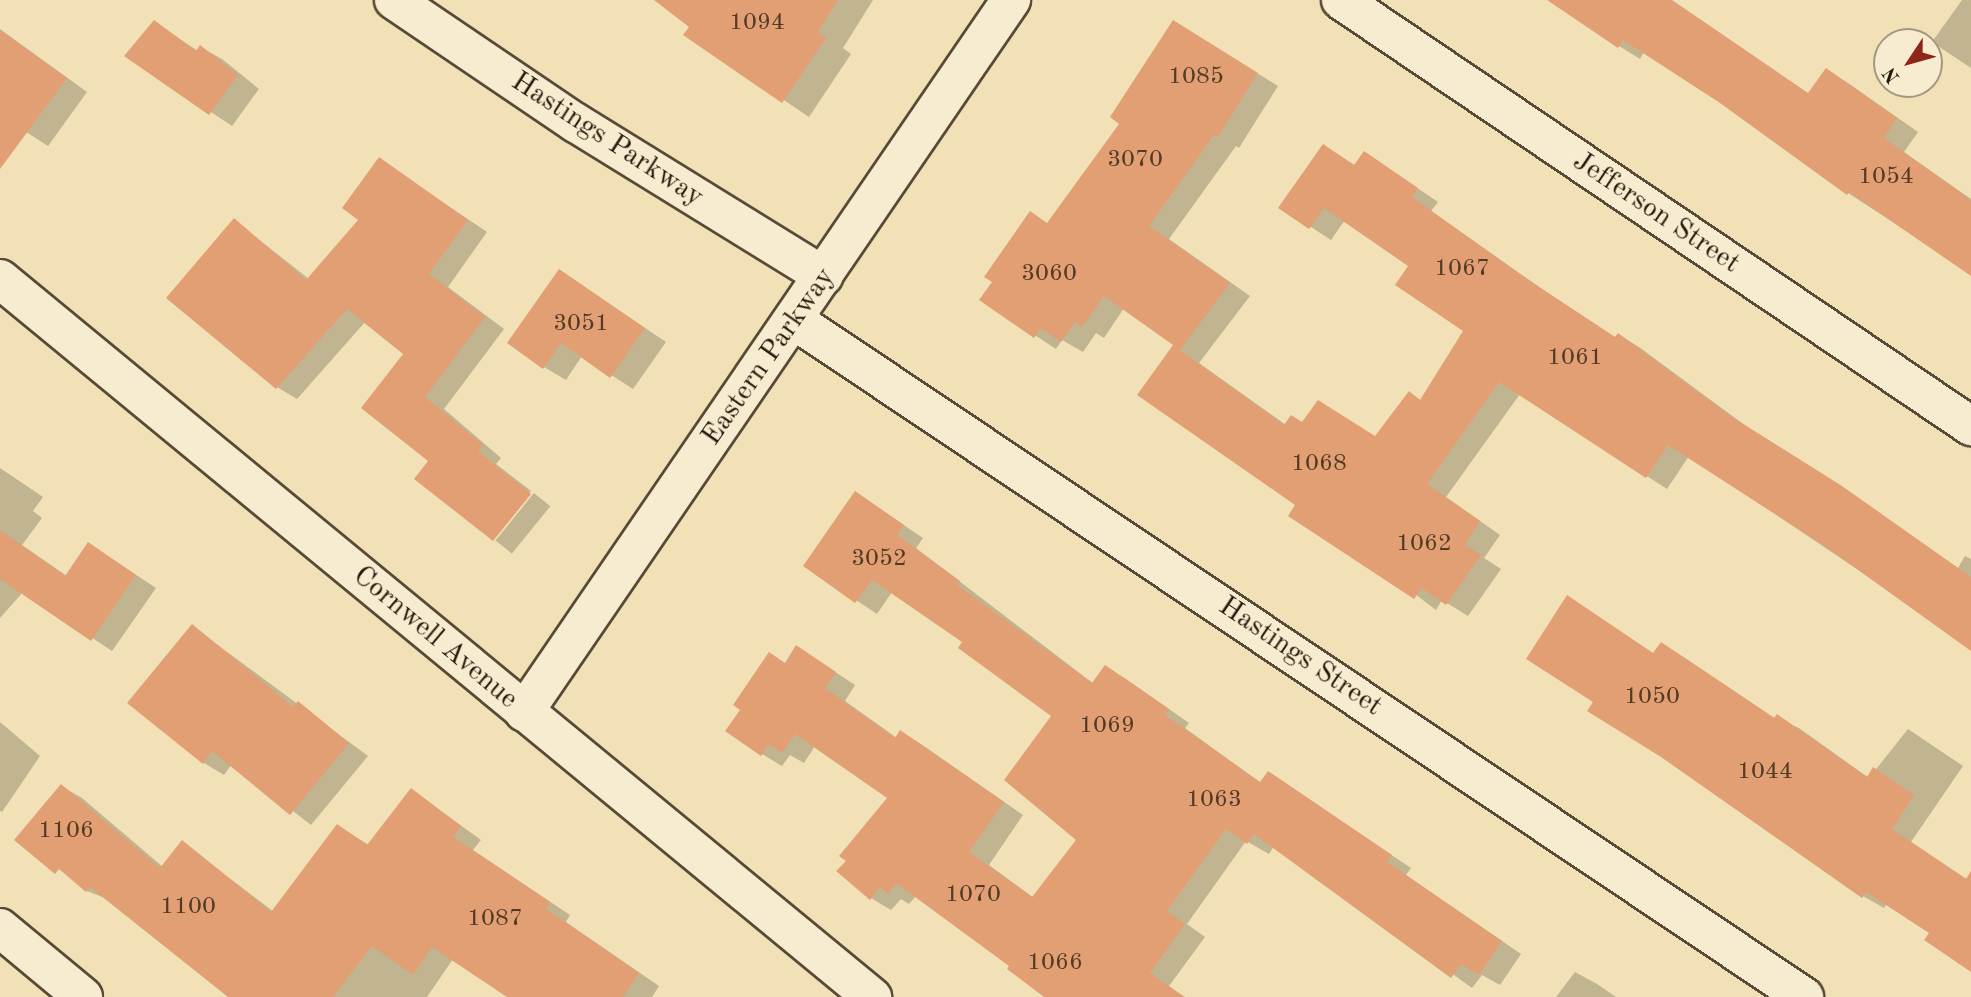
<!DOCTYPE html>
<html>
<head>
<meta charset="utf-8">
<style>
	body { margin:0 }
	#map { position:relative; width:1971px; height:997px; overflow:hidden; background:#f2e1b6; font-family:"Old Standard TT",serif }
	div>[style] { position:absolute }
	[style*='--x'] { left:calc(var(--x)*1px); top:calc(var(--y)*1px); width:calc(var(--w)*1px); rotate:calc(var(--a)*1deg) }
	.shadow>* { inset:0; background:#0003; transform-origin:0 0 }
	.building>* { inset:0; background:#e29f74 }
	.roads { filter:drop-shadow(2px 0 #574a36) drop-shadow(-2px 0 #574a36) drop-shadow(0 2px #574a36) drop-shadow(0 -2px #574a36) }
	.street>* { height:38px; margin:-19px; padding:0 19px; transform-origin:19px; border-radius:19px; background:#f7ecd0 }
	.secondary>* { height:38px; margin:-19px; padding:0 19px; transform-origin:19px; border-radius:19px; background:#f7ecd0 }
	span { translate:-50% -50%; white-space:nowrap; text-align:center; line-height:1.15; -webkit-text-stroke:5px #f7ecd0; paint-order:stroke }
	.number-label { font-size:24px; color:#533a25 }
	.number-label span { -webkit-text-stroke-width:0 }
	.street-label { font-size:28px; color:#23180b }
	.north { position:absolute; left:1873px; top:28px; width:70px; height:70px; box-sizing:border-box; background:#f7ecd0; border:2px solid #a29781; border-radius:50%; rotate:234deg; font-size:19px; font-weight:700; line-height:28px; text-align:center; color:#23180b }
	.north::after { content:''; display:block; margin:auto; width:24px; height:32px; background:#8f2418; clip-path:polygon(50% 0,100% 100%,50% 72%,0 100%) }
</style>
</head>
<body>
<div id="map">
	<div class="shadow">
		<i style="clip-path:polygon(671px 0,873px 0,843px 48px,851px 54px,809px 117px,686px 34px,691px 27px)"></i>
		<i style="clip-path:polygon(1549px 0,1669px 0,1809px 94px,1826px 71px,1848px 83px,1918px 132px,1904px 152px,1971px 199px,1971px 273px,1848px 193px,1721px 102px,1644px 52px,1640px 59px,1619px 46px)"></i>
		<i style="clip-path:polygon(1962px 0,1971px 0,1971px 68px,1932px 42px)"></i>
		<i style="clip-path:polygon(154px 22px,198px 51px,200px 47px,222px 59px,259px 89px,232px 126px,127px 56px)"></i>
		<i style="clip-path:polygon(0 29px,87px 92px,48px 146px,0 115px)"></i>
		<i style="clip-path:polygon(1195px 35px,1278px 86px,1239px 148px,1236px 146px,1169px 239px,1250px 296px,1199px 363px,1286px 425px,1303px 424px,1376px 438px,1410px 394px,1422px 401px,1465px 330px,1410px 266px,1345px 220px,1331px 240px,1280px 207px,1324px 146px,1356px 166px,1365px 153px,1438px 202px,1431px 211px,1545px 291px,1616px 338px,1619px 335px,1639px 347px,1750px 429px,1958px 568px,1965px 556px,1971px 559px,1971px 646px,1689px 456px,1667px 489px,1520px 394px,1446px 497px,1500px 535px,1484px 558px,1501px 569px,1468px 616px,1442px 600px,1436px 610px,1297px 504px,1175px 345px,1124px 308px,1104px 338px,1096px 333px,1083px 352px,1062px 340px,1056px 349px,981px 300px,1049px 224px)"></i>
		<i style="clip-path:polygon(380px 160px,487px 232px,448px 287px,504px 329px,444px 409px,501px 458px,496px 464px,531px 491px,493px 539px,430px 461px,406px 354px,366px 321px,297px 399px,277px 387px,234px 220px,309px 279px,361px 219px)"></i>
		<i style="clip-path:polygon(560px 271px,666px 342px,633px 389px,582px 356px,566px 380px,544px 367px)"></i>
		<i style="clip-path:polygon(0 468px,43px 497px,33px 511px,42px 518px,22px 545px,67px 576px,109px 557px,156px 588px,112px 651px,23px 592px,0 618px)"></i>
		<i style="left:534px;top:493px;width:21px;height:61px;rotate:39deg"></i>
		<i style="clip-path:polygon(856px 493px,923px 538px,916px 548px,1094px 684px,1106px 667px,1126px 679px,1189px 723px,1185px 728px,1261px 783px,1268px 773px,1411px 868px,1406px 875px,1521px 954px,1500px 985px,1482px 975px,1472px 988px,1274px 846px,1269px 854px,1246px 841px,1187px 924px,1205px 937px,1169px 986px,1185px 997px,1047px 997px,1012px 965px,916px 896px,909px 904px,901px 899px,891px 910px,871px 898px,848px 860px,889px 798px,815px 746px,804px 763px,790px 755px,782px 766px,762px 754px,787px 664px,817px 660px,855px 685px,845px 701px,897px 738px,901px 732px,921px 744px,1023px 815px,989px 865px,1034px 898px,1079px 840px,1053px 715px,964px 642px,892px 592px,877px 614px,805px 566px)"></i>
		<i style="clip-path:polygon(192px 626px,368px 756px,311px 825px,232px 764px,224px 775px,204px 763px,129px 703px)"></i>
		<i style="clip-path:polygon(1655px 654px,1682px 656px,1776px 719px,1799px 728px,1869px 778px,1908px 729px,1963px 766px,1911px 842px,1971px 882px,1971px 970px,1932px 933px,1887px 903px,1884px 908px,1863px 896px)"></i>
		<i style="clip-path:polygon(0 722px,40px 756px,2px 812px,0 811px)"></i>
		<i style="clip-path:polygon(61px 786px,82px 798px,163px 867px,183px 843px,274px 912px,338px 826px,369px 845px,412px 790px,481px 840px,473px 850px,570px 915px,566px 922px,659px 986px,652px 997px,510px 997px,453px 959px,427px 997px,233px 997px,110px 900px,87px 891px)"></i>
		<i style="clip-path:polygon(1575px 972px,1597px 984px,1616px 997px,1556px 997px)"></i>
	</div>
	<div class="building">
		<i style="clip-path:polygon(654px 0,838px 0,818px 32px,826px 38px,782px 103px,683px 35px,689px 27px)"></i>
		<i style="clip-path:polygon(1547px 0,1672px 0,1808px 93px,1826px 68px,1897px 118px,1884px 138px,1971px 200px,1971px 276px,1849px 192px,1847px 195px,1720px 103px,1623px 40px,1618px 48px)"></i>
		<i style="clip-path:polygon(154px 20px,196px 51px,200px 45px,238px 75px,209px 115px,124px 56px)"></i>
		<i style="clip-path:polygon(1173px 20px,1258px 73px,1218px 137px,1214px 135px,1149px 226px,1230px 283px,1180px 350px,1284px 425px,1291px 415px,1302px 422px,1318px 400px,1375px 436px,1409px 391px,1420px 400px,1463px 331px,1395px 285px,1408px 266px,1324px 208px,1309px 229px,1278px 208px,1323px 144px,1354px 165px,1364px 151px,1418px 188px,1412px 197px,1524px 277px,1615px 337px,1618px 333px,1729px 415px,1842px 486px,1971px 577px,1971px 651px,1829px 549px,1668px 445px,1646px 478px,1499px 382px,1427px 484px,1480px 521px,1465px 545px,1481px 555px,1446px 605px,1422px 588px,1414px 599px,1288px 516px,1295px 505px,1137px 395px,1173px 345px,1104px 296px,1082px 327px,1075px 322px,1061px 342px,1041px 328px,1034px 338px,979px 300px,992px 282px,984px 277px,1030px 211px,1047px 223px,1119px 124px,1110px 117px)"></i>
		<i style="clip-path:polygon(0 30px,67px 78px,0 169px)"></i>
		<i style="clip-path:polygon(379px 157px,468px 220px,429px 274px,485px 317px,425px 397px,483px 445px,478px 451px,531px 494px,493px 541px,414px 479px,428px 461px,361px 408px,403px 354px,347px 309px,276px 389px,166px 298px,234px 218px,306px 280px,358px 220px,342px 208px)"></i>
		<i style="clip-path:polygon(559px 269px,645px 328px,610px 378px,561px 343px,543px 369px,507px 343px)"></i>
		<i style="clip-path:polygon(855px 491px,904px 525px,897px 535px,960px 581px,957px 585px,1092px 683px,1105px 665px,1169px 709px,1165px 715px,1260px 782px,1268px 771px,1392px 855px,1387px 862px,1502px 941px,1479px 975px,1461px 964px,1451px 978px,1254px 834px,1247px 844px,1226px 829px,1167px 911px,1185px 924px,1150px 973px,1184px 997px,1044px 997px,1007px 969px,1009px 966px,896px 883px,888px 894px,880px 887px,870px 900px,836px 871px,846px 861px,839px 856px,887px 798px,795px 734px,782px 753px,769px 744px,761px 756px,725px 731px,740px 710px,733px 705px,769px 652px,785px 663px,796px 645px,836px 672px,825px 688px,895px 738px,900px 730px,1004px 802px,969px 852px,1032px 897px,1076px 840px,1004px 780px,1051px 716px,958px 648px,962px 642px,872px 580px,855px 603px,803px 566px)"></i>
		<i style="clip-path:polygon(0 530px,65px 576px,88px 542px,136px 575px,91px 641px,0 579px)"></i>
		<i style="clip-path:polygon(1567px 595px,1653px 653px,1661px 642px,1774px 718px,1777px 714px,1867px 777px,1873px 767px,1914px 795px,1892px 829px,1966px 879px,1971px 871px,1971px 972px,1924px 940px,1929px 933px,1866px 892px,1862px 898px,1661px 757px,1587px 711px,1593px 702px,1526px 659px)"></i>
		<i style="clip-path:polygon(192px 624px,293px 707px,298px 701px,349px 743px,290px 815px,212px 751px,203px 764px,127px 703px)"></i>
		<i style="clip-path:polygon(61px 784px,160px 868px,182px 840px,271px 912px,337px 824px,367px 845px,411px 788px,461px 826px,453px 837px,550px 902px,546px 909px,639px 973px,623px 997px,507px 997px,432px 947px,413px 975px,372px 946px,333px 997px,228px 997px,90px 887px,86px 892px,59px 869px,55px 874px,14px 840px)"></i>
	</div>
	<div class="roads">
		<div class="street">
			<i style="--x:394;--y:0;--w:220;--a:34.1"></i>
			<i style="--x:576;--y:123;--w:291;--a:31.7"></i>
			<i style="--x:1341;--y:0;--w:761;--a:34.07"></i>
			<i style="--x:794;--y:320;--w:1216;--a:33.83"></i>
			<i style="--x:0;--y:928;--w:108;--a:39.7"></i>
		</div>
		<div class="secondary">
			<i style="--x:0;--y:279;--w:1130;--a:39.47"></i>
			<i style="--x:524;--y:712;--w:863;--a:-55.63"></i>
		</div>
	</div>
	<div class="number-label">
		<span style="left:757px;top:24px">1094</span>
		<span style="left:1196px;top:78px">1085</span>
		<span style="left:1135px;top:161px">3070</span>
		<span style="left:1886px;top:178px">1054</span>
		<span style="left:1462px;top:270px">1067</span>
		<span style="left:1049px;top:275px">3060</span>
		<span style="left:581px;top:325px">3051</span>
		<span style="left:1575px;top:359px">1061</span>
		<span style="left:1319px;top:465px">1068</span>
		<span style="left:1424px;top:545px">1062</span>
		<span style="left:879px;top:560px">3052</span>
		<span style="left:1652px;top:698px">1050</span>
		<span style="left:1107px;top:727px">1069</span>
		<span style="left:1765px;top:773px">1044</span>
		<span style="left:1214px;top:801px">1063</span>
		<span style="left:66px;top:832px">1106</span>
		<span style="left:973px;top:896px">1070</span>
		<span style="left:188px;top:908px">1100</span>
		<span style="left:495px;top:920px">1087</span>
		<span style="left:1055px;top:964px">1066</span>
	</div>
	<div class="street-label">
		<span style="left:607px;top:140px;rotate:33deg">Hastings Parkway</span>
		<span style="left:1656px;top:213px;rotate:34deg">Jefferson Street</span>
		<span style="left:769px;top:357px;rotate:-55deg">Eastern Parkway</span>
		<span style="left:435px;top:638px;rotate:40deg">Cornwell Avenue</span>
		<span style="left:1300px;top:657px;rotate:34deg">Hastings Street</span>
	</div>
	<div class="north">N</div>
</div>
</body>
</html>
